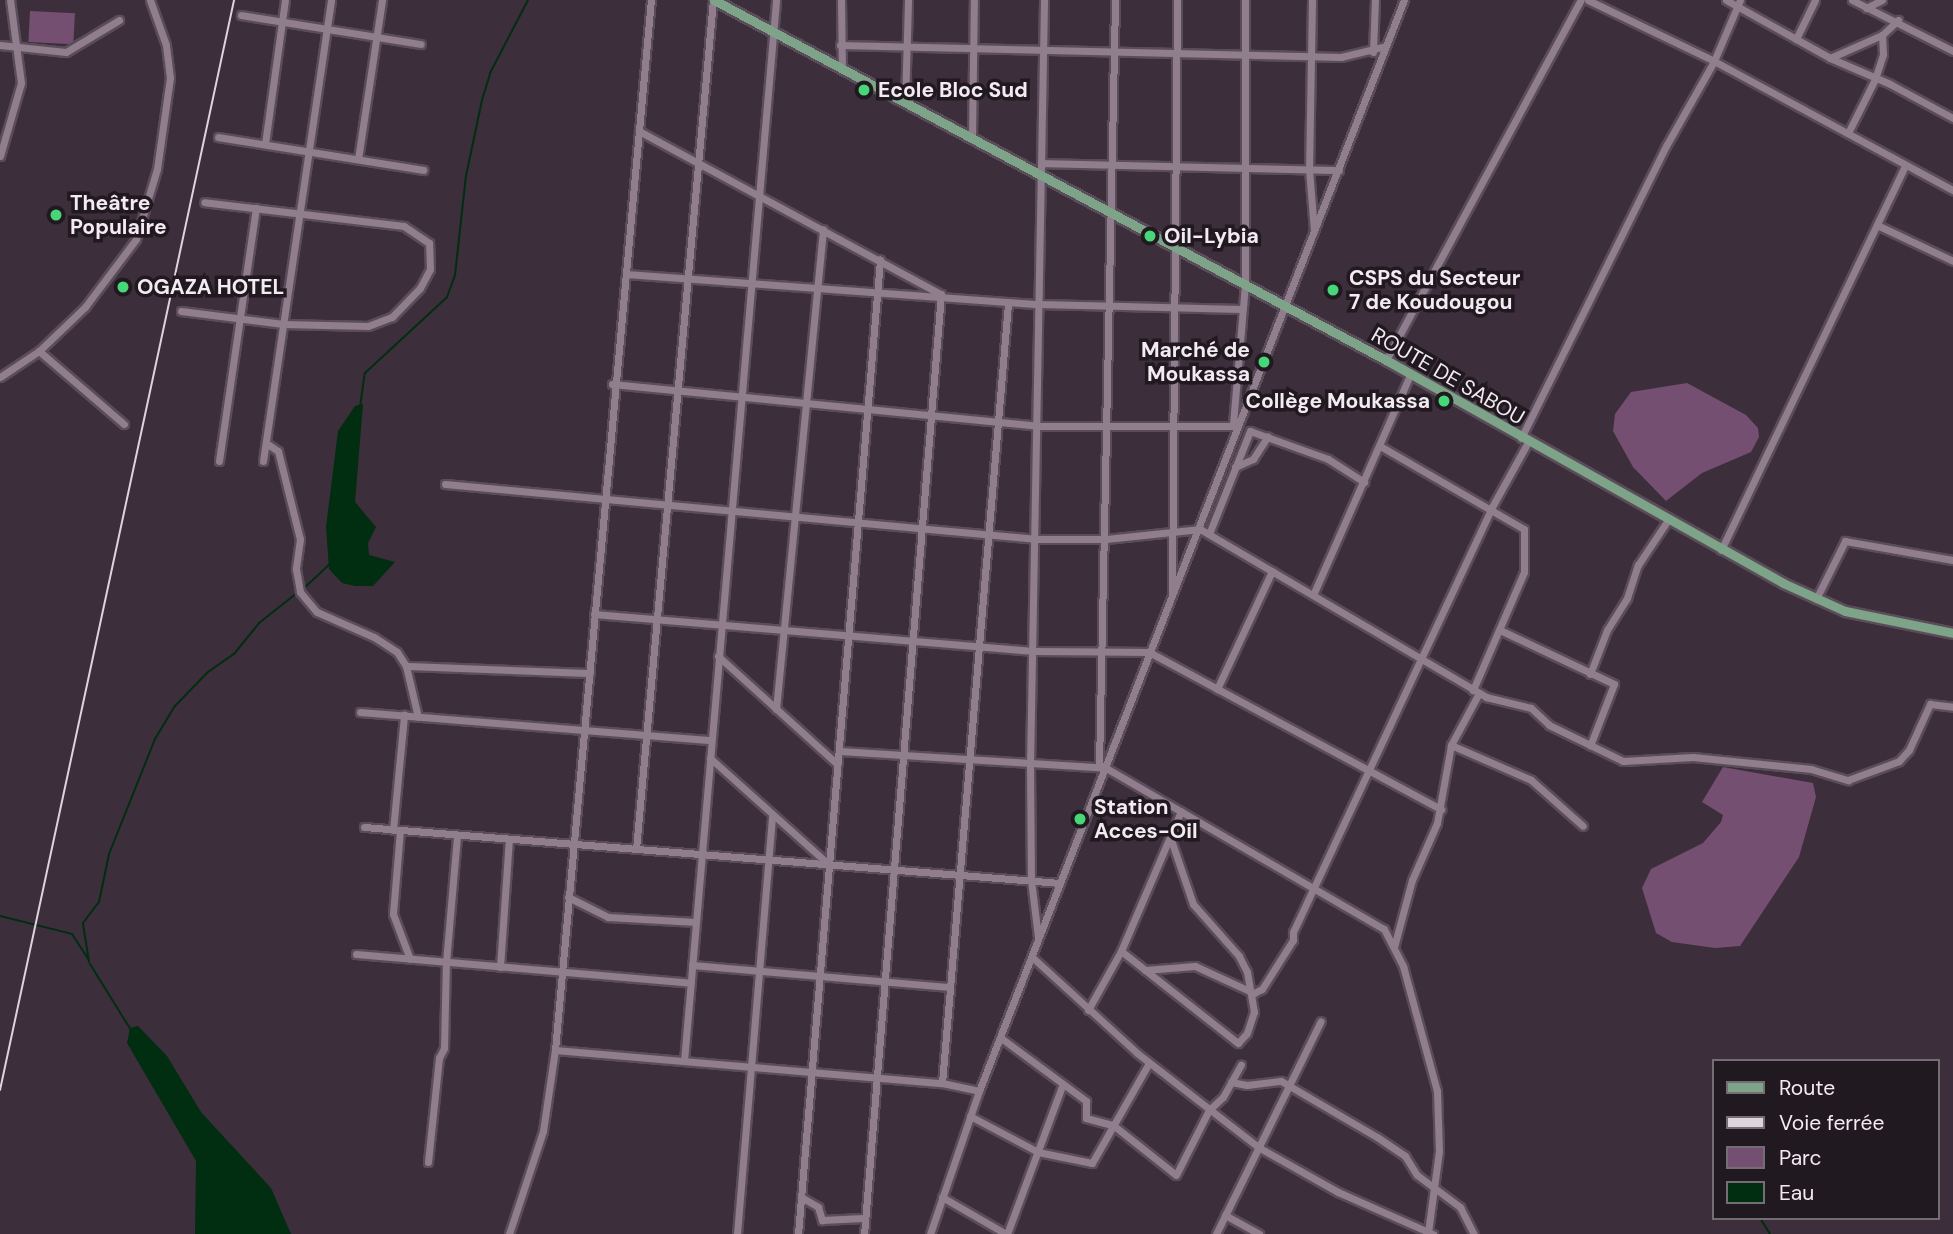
<!DOCTYPE html>
<html>
<head>
<meta charset="utf-8">
<style>
	body { margin:0 }
	#map { position:relative; width:1953px; height:1234px; overflow:hidden; background:#3d2e3c; font-family:"DM Sans",sans-serif }
	div>[style] { position:absolute }
	[style*='--x'] { left:calc(var(--x)*1px); top:calc(var(--y)*1px); width:calc(var(--w)*1px); rotate:calc(var(--a)*1deg) }
	.green>* { inset:0; background:#754f71; transform-origin:0 0 }
	.water>* { inset:0; background:#012d11 }
	.stream>* { height:2px; margin:-1px; padding:0 1px; transform-origin:1px; border-radius:1px; background:#012d11 }
	.roads { filter:drop-shadow(2px 0 #5a4d59) drop-shadow(-2px 0 #5a4d59) drop-shadow(0 2px #5a4d59) drop-shadow(0 -2px #5a4d59) }
	.minor>* { height:7px; margin:-3.5px; padding:0 3.5px; transform-origin:3.5px; border-radius:3.5px; background:#907d8e }
	.major>* { height:9px; margin:-4.5px; padding:0 4.5px; transform-origin:4.5px; border-radius:4.5px; background:#7da388 }
	.rail>* { height:2px; margin:-1px; padding:0 1px; transform-origin:1px; border-radius:1px; background:#ded4dd }
	.dots>* { width:19px; height:19px; translate:-50% -50%; box-sizing:border-box; border:4px solid #20191f; border-radius:50% }
	span { translate:-50% -50%; white-space:nowrap; text-align:center; line-height:1.15; -webkit-text-stroke:7px #20191f; paint-order:stroke }
	.poi-label { font-size:21px; color:#f4eaf3; font-weight:700 }
	.left { translate:0 -50%; text-align:left }
	.right { translate:-100% -50%; text-align:right }
	.street-label { font-size:21px; color:#f4eaf3 }
	.legend { position:absolute; left:1712px; top:1059px; width:228px; height:161px; box-sizing:border-box; background:#20191f; border:2px solid #756d74; margin:0; padding:9px 12px; list-style:none; font-size:21px; color:#f4eaf3 }
	.legend li { display:flex; align-items:center; gap:14px; height:35px }
	.legend b { width:35px; border:2px solid #756d74 }
</style>
</head>
<body>
<div id="map">
	<div class="green">
		<i style="left:30px;top:11px;width:45px;height:31px;rotate:3deg"></i>
		<i style="clip-path:polygon(1687px 383px,1746px 415px,1758px 428px,1759px 437px,1751px 452px,1702px 473px,1666px 501px,1633px 467px,1613px 431px,1615px 414px,1631px 392px)"></i>
		<i style="clip-path:polygon(1723px 767px,1813px 783px,1816px 797px,1799px 857px,1740px 946px,1715px 948px,1672px 942px,1656px 933px,1642px 888px,1651px 869px,1703px 843px,1721px 822px,1723px 815px,1702px 802px)"></i>
	</div>
	<div class="water">
		<i style="clip-path:polygon(363px 404px,355px 502px,376px 527px,368px 543px,369px 555px,395px 562px,373px 586px,355px 586px,342px 583px,329px 569px,326px 527px,338px 431px,355px 406px)"></i>
		<i style="clip-path:polygon(138px 1026px,167px 1056px,201px 1112px,271px 1188px,291px 1234px,195px 1234px,196px 1161px,127px 1043px,130px 1028px)"></i>
	</div>
	<div class="stream">
		<i style="--x:360;--y:407;--w:34;--a:-82"></i>
		<i style="--x:365;--y:373;--w:112;--a:-42.8"></i>
		<i style="--x:447;--y:297;--w:23;--a:-70"></i>
		<i style="--x:455;--y:275;--w:100;--a:-83.7"></i>
		<i style="--x:466;--y:176;--w:78;--a:-78.1"></i>
		<i style="--x:482;--y:100;--w:28;--a:-73"></i>
		<i style="--x:490;--y:73;--w:82;--a:-62.5"></i>
		<i style="--x:302;--y:590;--w:37;--a:-43"></i>
		<i style="--x:0;--y:916;--w:74;--a:14"></i>
		<i style="--x:72;--y:934;--w:30;--a:57"></i>
		<i style="--x:89;--y:962;--w:39;--a:-99"></i>
		<i style="--x:83;--y:923;--w:26;--a:-53"></i>
		<i style="--x:99;--y:902;--w:49;--a:-78.2"></i>
		<i style="--x:109;--y:854;--w:124;--a:-68.2"></i>
		<i style="--x:155;--y:739;--w:39;--a:-59"></i>
		<i style="--x:175;--y:706;--w:47;--a:-45.9"></i>
		<i style="--x:208;--y:672;--w:32;--a:-35"></i>
		<i style="--x:234;--y:654;--w:40;--a:-51"></i>
		<i style="--x:259;--y:623;--w:48;--a:-38.3"></i>
		<i style="--x:90;--y:964;--w:78;--a:58.2"></i>
		<i style="--x:1760;--y:1218;--w:19;--a:58"></i>
	</div>
	<div class="roads">
		<div class="minor">
			<i style="--x:841;--y:0;--w:68;--a:89.2"></i>
			<i style="--x:1312;--y:0;--w:169;--a:91"></i>
			<i style="--x:1309;--y:169;--w:62;--a:85.4"></i>
			<i style="--x:1588;--y:0;--w:140;--a:25.8"></i>
			<i style="--x:1714;--y:61;--w:272;--a:28.4"></i>
			<i style="--x:1726;--y:0;--w:119;--a:29.1"></i>
			<i style="--x:1830;--y:58;--w:65;--a:23.4"></i>
			<i style="--x:1890;--y:84;--w:72;--a:28.4"></i>
			<i style="--x:1852;--y:0;--w:113;--a:26.8"></i>
			<i style="--x:1866;--y:8;--w:18;--a:-27"></i>
			<i style="--x:241;--y:15;--w:182;--a:9.2"></i>
			<i style="--x:1796;--y:39;--w:43;--a:-64"></i>
			<i style="--x:0;--y:45;--w:66;--a:6.1"></i>
			<i style="--x:66;--y:52;--w:62;--a:-31.1"></i>
			<i style="--x:840;--y:45;--w:501;--a:1.37"></i>
			<i style="--x:1341;--y:57;--w:46;--a:-13.7"></i>
			<i style="--x:1373;--y:52;--w:52;--a:-87.8"></i>
			<i style="--x:1830;--y:58;--w:57;--a:-23.9"></i>
			<i style="--x:905;--y:103;--w:103;--a:-88.3"></i>
			<i style="--x:639;--y:131;--w:343;--a:28.4"></i>
			<i style="--x:941;--y:294;--w:943;--a:94.68"></i>
			<i style="--x:1848;--y:133;--w:60;--a:-63.4"></i>
			<i style="--x:1875;--y:79;--w:26;--a:-72"></i>
			<i style="--x:1883;--y:54;--w:19;--a:-93"></i>
			<i style="--x:1882;--y:35;--w:22;--a:-43"></i>
			<i style="--x:972;--y:136;--w:136;--a:-89.2"></i>
			<i style="--x:218;--y:137;--w:208;--a:9.1"></i>
			<i style="--x:265;--y:144;--w:145;--a:-82.1"></i>
			<i style="--x:0;--y:156;--w:76;--a:-74"></i>
			<i style="--x:21;--y:83;--w:84;--a:-97.5"></i>
			<i style="--x:358;--y:159;--w:161;--a:-81.4"></i>
			<i style="--x:1042;--y:163;--w:297;--a:1.4"></i>
			<i style="--x:1877;--y:225;--w:84;--a:25.3"></i>
			<i style="--x:626;--y:274;--w:413;--a:4.2"></i>
			<i style="--x:1038;--y:304;--w:202;--a:1.4"></i>
			<i style="--x:181;--y:311;--w:103;--a:7.3"></i>
			<i style="--x:283;--y:324;--w:85;--a:1.3"></i>
			<i style="--x:368;--y:326;--w:26;--a:-21"></i>
			<i style="--x:392;--y:317;--w:40;--a:-46"></i>
			<i style="--x:420;--y:288;--w:21;--a:-62"></i>
			<i style="--x:430;--y:269;--w:26;--a:-92"></i>
			<i style="--x:429;--y:243;--w:30;--a:-146"></i>
			<i style="--x:404;--y:226;--w:201;--a:-173.2"></i>
			<i style="--x:39;--y:351;--w:112;--a:40.7"></i>
			<i style="--x:1386;--y:360;--w:409;--a:-61.6"></i>
			<i style="--x:0;--y:377;--w:47;--a:-33.7"></i>
			<i style="--x:39;--y:351;--w:64;--a:-43.7"></i>
			<i style="--x:85;--y:307;--w:85;--a:-53.1"></i>
			<i style="--x:136;--y:239;--w:73;--a:-73.3"></i>
			<i style="--x:157;--y:169;--w:92;--a:-81.9"></i>
			<i style="--x:170;--y:78;--w:33;--a:-97"></i>
			<i style="--x:166;--y:45;--w:48;--a:-109.6"></i>
			<i style="--x:612;--y:384;--w:428;--a:5.6"></i>
			<i style="--x:1038;--y:426;--w:200;--a:0"></i>
			<i style="--x:1233;--y:424;--w:141;--a:-85.1"></i>
			<i style="--x:1245;--y:284;--w:284;--a:-90"></i>
			<i style="--x:1521;--y:438;--w:326;--a:-63.6"></i>
			<i style="--x:1666;--y:146;--w:98;--a:-60.5"></i>
			<i style="--x:1714;--y:61;--w:66;--a:-66.9"></i>
			<i style="--x:266;--y:443;--w:14;--a:34"></i>
			<i style="--x:278;--y:451;--w:91;--a:76"></i>
			<i style="--x:300;--y:539;--w:30;--a:98"></i>
			<i style="--x:296;--y:569;--w:23;--a:80"></i>
			<i style="--x:300;--y:592;--w:26;--a:50"></i>
			<i style="--x:317;--y:612;--w:62;--a:23.7"></i>
			<i style="--x:374;--y:637;--w:27;--a:33"></i>
			<i style="--x:397;--y:652;--w:17;--a:57"></i>
			<i style="--x:406;--y:666;--w:52;--a:76.8"></i>
			<i style="--x:1380;--y:446;--w:166;--a:30"></i>
			<i style="--x:1524;--y:529;--w:43;--a:90"></i>
			<i style="--x:1524;--y:572;--w:129;--a:113.4"></i>
			<i style="--x:219;--y:461;--w:256;--a:-81.7"></i>
			<i style="--x:263;--y:461;--w:466;--a:-81.6"></i>
			<i style="--x:1235;--y:467;--w:20;--a:-24"></i>
			<i style="--x:1253;--y:459;--w:27;--a:-57"></i>
			<i style="--x:445;--y:484;--w:595;--a:5.31"></i>
			<i style="--x:1037;--y:539;--w:69;--a:0"></i>
			<i style="--x:1106;--y:539;--w:95;--a:-6.1"></i>
			<i style="--x:1200;--y:529;--w:332;--a:30.4"></i>
			<i style="--x:1486;--y:697;--w:46;--a:13.7"></i>
			<i style="--x:1531;--y:708;--w:25;--a:43"></i>
			<i style="--x:1549;--y:725;--w:82;--a:25.9"></i>
			<i style="--x:1623;--y:761;--w:70;--a:-3.3"></i>
			<i style="--x:1693;--y:757;--w:119;--a:5.8"></i>
			<i style="--x:1811;--y:769;--w:39;--a:17"></i>
			<i style="--x:1848;--y:780;--w:54;--a:-20.4"></i>
			<i style="--x:1899;--y:761;--w:15;--a:-48"></i>
			<i style="--x:1909;--y:750;--w:51;--a:-65.5"></i>
			<i style="--x:1930;--y:704;--w:23;--a:7"></i>
			<i style="--x:1209;--y:534;--w:111;--a:-68.3"></i>
			<i style="--x:1250;--y:431;--w:83;--a:19.7"></i>
			<i style="--x:1328;--y:459;--w:43;--a:32.6"></i>
			<i style="--x:1721;--y:550;--w:426;--a:-64.4"></i>
			<i style="--x:1172;--y:593;--w:593;--a:-89.52"></i>
			<i style="--x:1313;--y:595;--w:240;--a:-66.2"></i>
			<i style="--x:1816;--y:599;--w:65;--a:-63.4"></i>
			<i style="--x:1845;--y:541;--w:110;--a:10"></i>
			<i style="--x:594;--y:614;--w:441;--a:4.8"></i>
			<i style="--x:1033;--y:651;--w:116;--a:0.5"></i>
			<i style="--x:1149;--y:652;--w:332;--a:28.3"></i>
			<i style="--x:1502;--y:631;--w:124;--a:25.3"></i>
			<i style="--x:1614;--y:684;--w:66;--a:111.2"></i>
			<i style="--x:718;--y:656;--w:161;--a:42.2"></i>
			<i style="--x:406;--y:666;--w:184;--a:2.2"></i>
			<i style="--x:1590;--y:674;--w:47;--a:-68.9"></i>
			<i style="--x:1607;--y:630;--w:38;--a:-58"></i>
			<i style="--x:1627;--y:598;--w:35;--a:-72"></i>
			<i style="--x:1638;--y:565;--w:54;--a:-56.3"></i>
			<i style="--x:1217;--y:689;--w:130;--a:-65"></i>
			<i style="--x:776;--y:709;--w:482;--a:-84.4"></i>
			<i style="--x:360;--y:712;--w:352;--a:4.6"></i>
			<i style="--x:1451;--y:745;--w:87;--a:23.6"></i>
			<i style="--x:1531;--y:780;--w:69;--a:41.5"></i>
			<i style="--x:839;--y:751;--w:268;--a:3.6"></i>
			<i style="--x:1106;--y:768;--w:321;--a:30.1"></i>
			<i style="--x:1384;--y:929;--w:42;--a:62.8"></i>
			<i style="--x:1403;--y:966;--w:130;--a:74.8"></i>
			<i style="--x:1437;--y:1091;--w:60;--a:88.1"></i>
			<i style="--x:1439;--y:1151;--w:82;--a:97.7"></i>
			<i style="--x:710;--y:758;--w:159;--a:41.9"></i>
			<i style="--x:1099;--y:766;--w:766;--a:-88.8"></i>
			<i style="--x:364;--y:827;--w:698;--a:4.6"></i>
			<i style="--x:393;--y:830;--w:116;--a:-84.5"></i>
			<i style="--x:400;--y:830;--w:84;--a:94.8"></i>
			<i style="--x:393;--y:914;--w:48;--a:69.3"></i>
			<i style="--x:636;--y:849;--w:852;--a:-84.82"></i>
			<i style="--x:568;--y:897;--w:45;--a:26.6"></i>
			<i style="--x:608;--y:917;--w:88;--a:3.3"></i>
			<i style="--x:1038;--y:937;--w:57;--a:-97"></i>
			<i style="--x:1031;--y:880;--w:114;--a:-90.5"></i>
			<i style="--x:1030;--y:766;--w:766;--a:-88.95"></i>
			<i style="--x:1394;--y:947;--w:69;--a:-75"></i>
			<i style="--x:1412;--y:880;--w:62;--a:-66.3"></i>
			<i style="--x:1437;--y:823;--w:79;--a:-79.8"></i>
			<i style="--x:1451;--y:745;--w:59;--a:-61.7"></i>
			<i style="--x:1121;--y:951;--w:149;--a:38.2"></i>
			<i style="--x:1238;--y:1043;--w:13;--a:-48"></i>
			<i style="--x:1247;--y:1033;--w:22;--a:-72"></i>
			<i style="--x:1254;--y:1012;--w:41;--a:-99.9"></i>
			<i style="--x:1247;--y:972;--w:18;--a:-117"></i>
			<i style="--x:1239;--y:956;--w:69;--a:-131.5"></i>
			<i style="--x:1193;--y:904;--w:71;--a:-108.9"></i>
			<i style="--x:356;--y:954;--w:336;--a:4.9"></i>
			<i style="--x:1032;--y:957;--w:142;--a:42.4"></i>
			<i style="--x:1137;--y:1053;--w:153;--a:37.8"></i>
			<i style="--x:1258;--y:1147;--w:92;--a:29.4"></i>
			<i style="--x:1338;--y:1192;--w:104;--a:23.9"></i>
			<i style="--x:692;--y:965;--w:259;--a:4.9"></i>
			<i style="--x:500;--y:967;--w:128;--a:-86"></i>
			<i style="--x:1145;--y:970;--w:50;--a:-4.6"></i>
			<i style="--x:1195;--y:966;--w:65;--a:24.6"></i>
			<i style="--x:1254;--y:993;--w:9;--a:-27"></i>
			<i style="--x:1262;--y:989;--w:58;--a:-57.7"></i>
			<i style="--x:1293;--y:940;--w:8;--a:-90"></i>
			<i style="--x:1293;--y:932;--w:469;--a:-64.9"></i>
			<i style="--x:1492;--y:507;--w:74;--a:-61"></i>
			<i style="--x:1088;--y:1010;--w:68;--a:-60.8"></i>
			<i style="--x:1121;--y:951;--w:152;--a:-66.8"></i>
			<i style="--x:1001;--y:1038;--w:106;--a:36.5"></i>
			<i style="--x:1086;--y:1101;--w:17;--a:90"></i>
			<i style="--x:1086;--y:1118;--w:28;--a:15"></i>
			<i style="--x:1113;--y:1125;--w:80;--a:38.4"></i>
			<i style="--x:1176;--y:1175;--w:73;--a:-63.1"></i>
			<i style="--x:1209;--y:1110;--w:19;--a:-43"></i>
			<i style="--x:1223;--y:1097;--w:37;--a:-61"></i>
			<i style="--x:555;--y:1050;--w:388;--a:4.9"></i>
			<i style="--x:942;--y:1083;--w:38;--a:12"></i>
			<i style="--x:684;--y:1061;--w:1065;--a:-85.04"></i>
			<i style="--x:1231;--y:1082;--w:16;--a:11"></i>
			<i style="--x:1247;--y:1085;--w:34;--a:-7"></i>
			<i style="--x:1281;--y:1081;--w:111;--a:30.3"></i>
			<i style="--x:1377;--y:1137;--w:34;--a:34"></i>
			<i style="--x:1405;--y:1156;--w:22;--a:58"></i>
			<i style="--x:1417;--y:1175;--w:54;--a:36.7"></i>
			<i style="--x:1460;--y:1207;--w:30;--a:63"></i>
			<i style="--x:942;--y:1083;--w:783;--a:-85.16"></i>
			<i style="--x:970;--y:1116;--w:77;--a:27.9"></i>
			<i style="--x:1038;--y:1152;--w:55;--a:11.5"></i>
			<i style="--x:1092;--y:1163;--w:115;--a:-60.3"></i>
			<i style="--x:428;--y:1162;--w:105;--a:-84"></i>
			<i style="--x:439;--y:1058;--w:11;--a:-63"></i>
			<i style="--x:444;--y:1048;--w:86;--a:-88.7"></i>
			<i style="--x:446;--y:962;--w:127;--a:-85"></i>
			<i style="--x:801;--y:1197;--w:20;--a:30"></i>
			<i style="--x:818;--y:1207;--w:14;--a:73"></i>
			<i style="--x:822;--y:1220;--w:41;--a:-2.8"></i>
			<i style="--x:942;--y:1197;--w:74;--a:30"></i>
			<i style="--x:1225;--y:1215;--w:39;--a:29"></i>
			<i style="--x:509;--y:1234;--w:108;--a:-71.7"></i>
			<i style="--x:543;--y:1131;--w:82;--a:-81.6"></i>
			<i style="--x:555;--y:1050;--w:1054;--a:-84.78"></i>
			<i style="--x:737;--y:1234;--w:421;--a:-85.2"></i>
			<i style="--x:798;--y:1234;--w:978;--a:-85.19"></i>
			<i style="--x:930;--y:1234;--w:151;--a:-71.1"></i>
			<i style="--x:979;--y:1091;--w:1171;--a:-68.72"></i>
			<i style="--x:1007;--y:1234;--w:158;--a:-69.6"></i>
			<i style="--x:1216;--y:1234;--w:237;--a:-63.8"></i>
		</div>
		<div class="major">
			<i style="--x:714;--y:0;--w:762;--a:28.18"></i>
			<i style="--x:1386;--y:360;--w:455;--a:29.3"></i>
			<i style="--x:1783;--y:583;--w:68;--a:24.3"></i>
			<i style="--x:1845;--y:611;--w:110;--a:11.5"></i>
		</div>
	</div>
	<div class="rail">
		<i style="--x:0;--y:1090;--w:1115;--a:-77.88"></i>
	</div>
	<div class="dots">
		<i style="left:864px;top:90px;background:#48d778"></i>
		<i style="left:56px;top:215px;background:#48d778"></i>
		<i style="left:1150px;top:236px;background:#48d778"></i>
		<i style="left:123px;top:287px;background:#48d778"></i>
		<i style="left:1333px;top:290px;background:#48d778"></i>
		<i style="left:1264px;top:362px;background:#48d778"></i>
		<i style="left:1444px;top:401px;background:#48d778"></i>
		<i style="left:1080px;top:819px;background:#48d778"></i>
	</div>
	<div class="poi-label">
		<span class="left" style="left:878px;top:90px">Ecole Bloc Sud</span>
		<span class="left" style="left:70px;top:215px">Theâtre<br>Populaire</span>
		<span class="left" style="left:1164px;top:236px">Oil-Lybia</span>
		<span class="left" style="left:1349px;top:290px">CSPS du Secteur<br>7 de Koudougou</span>
		<span class="left" style="left:137px;top:287px">OGAZA HOTEL</span>
		<span class="right" style="left:1250px;top:362px">Marché de<br>Moukassa</span>
		<span class="right" style="left:1430px;top:401px">Collège Moukassa</span>
		<span class="left" style="left:1094px;top:819px">Station<br>Acces-Oil</span>
	</div>
	<div class="street-label">
		<span style="left:1448px;top:376px;rotate:30deg">ROUTE DE SABOU</span>
	</div>
	<ul class="legend">
	<li><b style="height:9px;background:#7da388"></b>Route</li>
	<li><b style="height:9px;background:#ded4dd"></b>Voie ferrée</li>
	<li><b style="height:19px;background:#754f71"></b>Parc</li>
	<li><b style="height:19px;background:#012d11"></b>Eau</li>
	</ul>
</div>
</body>
</html>
